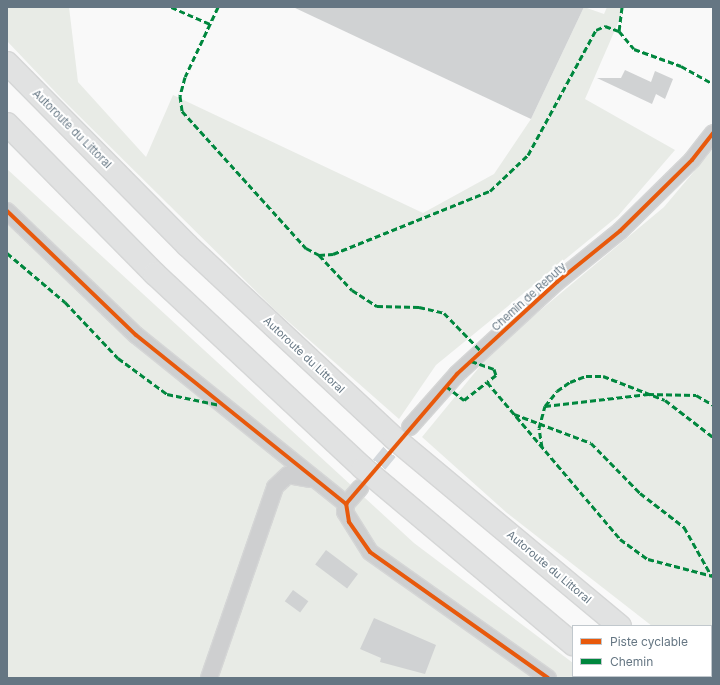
<!DOCTYPE html>
<html>
<head>
<meta charset="utf-8">
<style>
	body { margin:0 }
	#map { position:relative; width:720px; height:685px; overflow:hidden; background:#f9f9f9; font-family:Inter,sans-serif }
	div>[style] { position:absolute }
	[style*='--x'] { left:calc(var(--x)*1px); top:calc(var(--y)*1px); width:calc(var(--w)*1px); rotate:calc(var(--a)*1deg) }
	.green>* { inset:0; background:#e8ebe6 }
	.building>* { inset:0; background:#d0d2d3; transform-origin:0 0 }
	.minor-tunnel>* { height:16px; margin-top:-8px; transform-origin:0; background:repeating-linear-gradient(90deg,#d4d8dc 0 16px,transparent 0 24px) }
	.roads { filter:drop-shadow(1px 0 #d5d6d6) drop-shadow(-1px 0 #d5d6d6) drop-shadow(0 1px #d5d6d6) drop-shadow(0 -1px #d5d6d6) }
	.minor>* { height:16px; margin:-8px; padding:0 8px; transform-origin:8px; border-radius:8px; background:#cecfd0 }
	.highway>* { height:22px; margin:-11px; padding:0 11px; transform-origin:11px; border-radius:11px; background:#e1e2e2 }
	.quiet>* { height:3px; margin-top:-1.5px; transform-origin:0; background:repeating-linear-gradient(90deg,#00873e 0 6px,transparent 0 9px) }
	.cycleway>* { height:4px; margin:-2px; padding:0 2px; transform-origin:2px; border-radius:2px; background:#e8590c }
	span { translate:-50% -50%; white-space:nowrap; text-align:center; line-height:1.15; -webkit-text-stroke:4px #fff; paint-order:stroke }
	.street-label { font-size:11px; color:#657683 }
	.frame { position:absolute; inset:0; border:8px solid #657683; pointer-events:none }
	.legend { position:absolute; left:572px; top:625px; width:140px; height:52px; box-sizing:border-box; background:#fff; border:1px solid #c1c8cd; margin:0; padding:5px 7px; list-style:none; font-size:12px; color:#657683 }
	.legend li { display:flex; align-items:center; gap:8px; height:20px }
	.legend b { width:20px; border:1px solid #c1c8cd }
</style>
</head>
<body>
<div id="map">
	<div class="green">
		<i style="clip-path:polygon(7px 7px,69px 7px,78px 82px,146px 157px,173px 95px,423px 213px,494px 174px,531px 119px,584px 7px,604px 14px,607px 7px,625px 7px,585px 99px,675px 150px,618px 216px,436px 365px,399px 419px,274px 309px,62px 99px,7px 41px)"></i>
		<i style="clip-path:polygon(713px 149px,713px 674px,711px 626px,652px 626px,507px 513px,422px 437px,495px 348px,664px 207px)"></i>
		<i style="clip-path:polygon(7px 169px,414px 543px,573px 663px,573px 676px,593px 678px,7px 678px)"></i>
	</div>
	<div class="building">
		<i style="clip-path:polygon(293px 7px,584px 7px,531px 119px)"></i>
		<i style="clip-path:polygon(625px 70px,651px 82px,655px 71px,673px 79px,665px 99px,656px 94px,652px 104px,597px 78px,621px 78px)"></i>
		<i style="left:326px;top:550px;width:40px;height:18px;rotate:37deg"></i>
		<i style="left:293px;top:590px;width:19px;height:14px;rotate:36deg"></i>
		<i style="clip-path:polygon(374px 618px,436px 645px,425px 674px,380px 662px,381px 658px,360px 649px)"></i>
	</div>
	<div class="minor-tunnel">
		<i style="--x:364;--y:483;--w:65;--a:-50.6"></i>
	</div>
	<div class="roads">
		<div class="minor">
			<i style="--x:7;--y:211;--w:179;--a:43.9"></i>
			<i style="--x:136;--y:335;--w:270;--a:38.8"></i>
			<i style="--x:410;--y:427;--w:71;--a:-48.4"></i>
			<i style="--x:457;--y:374;--w:136;--a:-42.6"></i>
			<i style="--x:557;--y:282;--w:81;--a:-39"></i>
			<i style="--x:620;--y:231;--w:101;--a:-44.6"></i>
			<i style="--x:692;--y:160;--w:34;--a:-52"></i>
			<i style="--x:360;--y:488;--w:21;--a:131"></i>
			<i style="--x:346;--y:504;--w:8;--a:97"></i>
			<i style="--x:345;--y:512;--w:47;--a:58"></i>
			<i style="--x:370;--y:552;--w:218;--a:35.3"></i>
			<i style="--x:209;--y:678;--w:202;--a:-70.9"></i>
			<i style="--x:275;--y:487;--w:18;--a:-43"></i>
			<i style="--x:288;--y:475;--w:22;--a:10"></i>
		</div>
		<div class="highway">
			<i style="--x:7;--y:63;--w:256;--a:45.3"></i>
			<i style="--x:187;--y:245;--w:283;--a:43"></i>
			<i style="--x:394;--y:438;--w:294;--a:39.8"></i>
			<i style="--x:7;--y:124;--w:211;--a:45.4"></i>
			<i style="--x:155;--y:274;--w:284;--a:43"></i>
			<i style="--x:363;--y:468;--w:274;--a:40"></i>
			<i style="--x:615;--y:676;--w:3;--a:45"></i>
			<i style="--x:689;--y:676;--w:4;--a:34"></i>
		</div>
	</div>
	<div class="quiet">
		<i style="--x:171;--y:7;--w:43;--a:23.6"></i>
		<i style="--x:218;--y:7;--w:77;--a:115.2"></i>
		<i style="--x:185;--y:77;--w:20;--a:105"></i>
		<i style="--x:180;--y:96;--w:15;--a:82"></i>
		<i style="--x:182;--y:111;--w:185;--a:47.9"></i>
		<i style="--x:306;--y:248;--w:15;--a:28"></i>
		<i style="--x:319;--y:255;--w:14;--a:-4"></i>
		<i style="--x:333;--y:254;--w:169;--a:-21.9"></i>
		<i style="--x:490;--y:191;--w:52;--a:-43.5"></i>
		<i style="--x:528;--y:155;--w:142;--a:-61.5"></i>
		<i style="--x:596;--y:30;--w:10;--a:-24"></i>
		<i style="--x:605;--y:26;--w:15;--a:20"></i>
		<i style="--x:622;--y:7;--w:24;--a:97"></i>
		<i style="--x:619;--y:31;--w:23;--a:50"></i>
		<i style="--x:634;--y:49;--w:50;--a:19.9"></i>
		<i style="--x:681;--y:66;--w:37;--a:29"></i>
		<i style="--x:7;--y:253;--w:76;--a:40.2"></i>
		<i style="--x:65;--y:302;--w:77;--a:46.6"></i>
		<i style="--x:118;--y:358;--w:61;--a:36.3"></i>
		<i style="--x:167;--y:394;--w:54;--a:11.7"></i>
		<i style="--x:319;--y:255;--w:48;--a:46.7"></i>
		<i style="--x:352;--y:290;--w:30;--a:33"></i>
		<i style="--x:377;--y:306;--w:42;--a:1.4"></i>
		<i style="--x:419;--y:307;--w:26;--a:13"></i>
		<i style="--x:444;--y:313;--w:53;--a:45.8"></i>
		<i style="--x:471;--y:361;--w:24;--a:19"></i>
		<i style="--x:494;--y:369;--w:6;--a:72"></i>
		<i style="--x:496;--y:375;--w:11;--a:142"></i>
		<i style="--x:446;--y:386;--w:23;--a:38"></i>
		<i style="--x:464;--y:400;--w:29;--a:-38"></i>
		<i style="--x:487;--y:382;--w:206;--a:49.7"></i>
		<i style="--x:620;--y:539;--w:34;--a:36"></i>
		<i style="--x:648;--y:559;--w:67;--a:14.7"></i>
		<i style="--x:545;--y:406;--w:19;--a:-51"></i>
		<i style="--x:557;--y:391;--w:16;--a:-35"></i>
		<i style="--x:570;--y:382;--w:17;--a:-21"></i>
		<i style="--x:586;--y:376;--w:17;--a:0"></i>
		<i style="--x:603;--y:376;--w:66;--a:21.2"></i>
		<i style="--x:665;--y:400;--w:61;--a:37.6"></i>
		<i style="--x:514;--y:414;--w:82;--a:20.6"></i>
		<i style="--x:591;--y:443;--w:70;--a:45.6"></i>
		<i style="--x:640;--y:493;--w:56;--a:37.7"></i>
		<i style="--x:684;--y:527;--w:55;--a:60.6"></i>
		<i style="--x:542;--y:447;--w:19;--a:-99"></i>
		<i style="--x:539;--y:428;--w:23;--a:-75"></i>
		<i style="--x:545;--y:406;--w:104;--a:-6.6"></i>
		<i style="--x:648;--y:394;--w:48;--a:1.2"></i>
		<i style="--x:696;--y:395;--w:20;--a:30"></i>
	</div>
	<div class="cycleway">
		<i style="--x:7;--y:211;--w:179;--a:43.9"></i>
		<i style="--x:136;--y:335;--w:270;--a:38.8"></i>
		<i style="--x:548;--y:678;--w:218;--a:-144.7"></i>
		<i style="--x:370;--y:552;--w:37;--a:-125"></i>
		<i style="--x:349;--y:522;--w:18;--a:-99"></i>
		<i style="--x:346;--y:504;--w:171;--a:-49.5"></i>
		<i style="--x:457;--y:374;--w:136;--a:-42.6"></i>
		<i style="--x:557;--y:282;--w:81;--a:-39"></i>
		<i style="--x:620;--y:231;--w:101;--a:-44.6"></i>
		<i style="--x:692;--y:160;--w:34;--a:-52"></i>
	</div>
	<div class="street-label">
		<span style="left:72px;top:129px;rotate:45deg">Autoroute du Littoral</span>
		<span style="left:529px;top:297px;rotate:-42deg">Chemin de Rebuty</span>
		<span style="left:304px;top:355px;rotate:43deg">Autoroute du Littoral</span>
		<span style="left:549px;top:567px;rotate:40deg">Autoroute du Littoral</span>
	</div>
	<div class="frame"></div>
	<ul class="legend">
	<li><b style="height:5px;background:#e8590c"></b>Piste cyclable</li>
	<li><b style="height:5px;background:#00873e"></b>Chemin</li>
	</ul>
</div>
</body>
</html>
